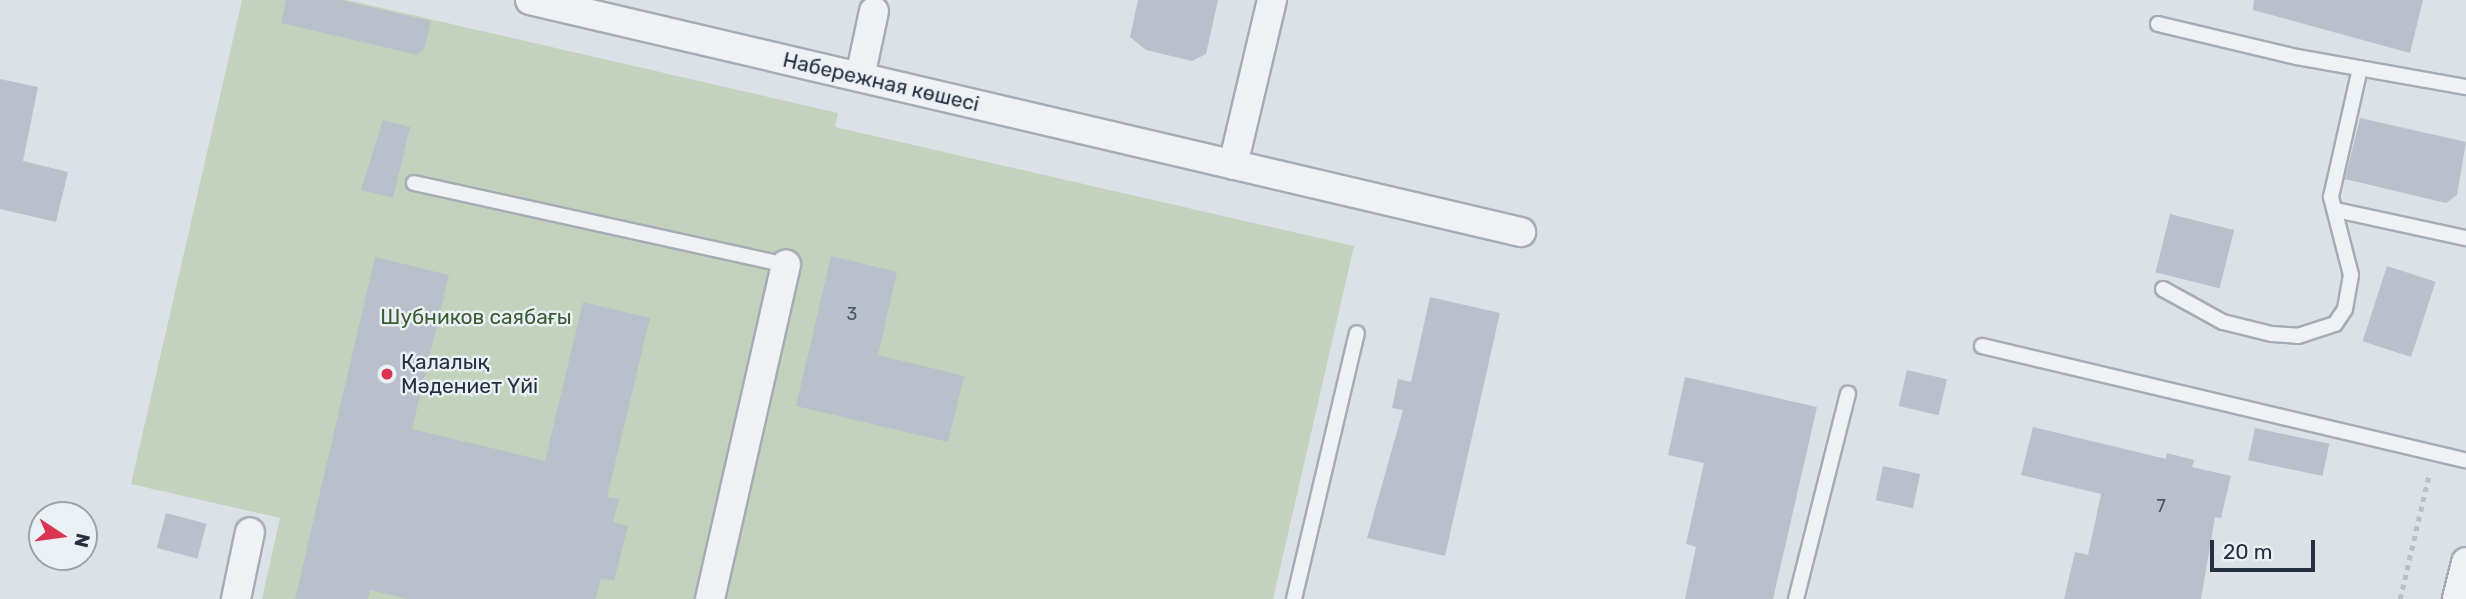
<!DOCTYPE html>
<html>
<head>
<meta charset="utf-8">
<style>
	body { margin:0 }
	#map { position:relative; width:2466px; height:599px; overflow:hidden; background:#dce1e7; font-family:Rubik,sans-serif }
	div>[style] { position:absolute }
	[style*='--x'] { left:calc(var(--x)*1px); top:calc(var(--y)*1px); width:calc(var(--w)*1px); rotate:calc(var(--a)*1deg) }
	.green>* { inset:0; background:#c2d2bc }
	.building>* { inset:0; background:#b9c0cb; transform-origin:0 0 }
	.path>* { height:4.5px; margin-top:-2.25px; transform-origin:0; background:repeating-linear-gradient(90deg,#babfc6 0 5px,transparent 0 10px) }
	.roads { filter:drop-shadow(2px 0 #a5acb5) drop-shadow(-2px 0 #a5acb5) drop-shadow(0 2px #a5acb5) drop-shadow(0 -2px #a5acb5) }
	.lane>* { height:14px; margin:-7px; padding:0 7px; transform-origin:7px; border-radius:7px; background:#eff1f5 }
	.street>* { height:28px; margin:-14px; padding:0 14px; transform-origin:14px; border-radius:14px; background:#eff1f5 }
	.dots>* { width:19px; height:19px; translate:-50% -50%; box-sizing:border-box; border:4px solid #ebf0f5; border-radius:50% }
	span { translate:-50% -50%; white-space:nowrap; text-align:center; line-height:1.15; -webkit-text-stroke:5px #ebf0f5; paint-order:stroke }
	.number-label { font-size:18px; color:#495362 }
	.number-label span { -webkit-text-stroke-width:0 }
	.street-label { font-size:21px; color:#242f3f }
	.park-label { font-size:21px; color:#3a5c31 }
	.poi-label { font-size:21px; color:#242f3f }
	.left { translate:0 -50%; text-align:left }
	.north { position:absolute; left:28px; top:501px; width:70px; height:70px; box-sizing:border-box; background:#ebf0f5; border:2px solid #9ba3ac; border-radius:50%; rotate:103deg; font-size:19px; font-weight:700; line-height:28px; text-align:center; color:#242f3f }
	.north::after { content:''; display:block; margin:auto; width:24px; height:32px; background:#d93451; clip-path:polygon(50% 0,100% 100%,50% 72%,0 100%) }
	.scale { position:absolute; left:2210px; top:540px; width:105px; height:32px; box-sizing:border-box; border:4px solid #242f3f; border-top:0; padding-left:9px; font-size:21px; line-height:24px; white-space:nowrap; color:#242f3f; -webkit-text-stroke:5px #ebf0f5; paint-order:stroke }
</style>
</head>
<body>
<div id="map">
	<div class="green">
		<i style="clip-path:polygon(242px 0,347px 0,838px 113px,835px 127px,1354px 246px,1273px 599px,262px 599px,280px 518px,131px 484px)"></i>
	</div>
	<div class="building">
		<i style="clip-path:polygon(286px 0,340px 0,431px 21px,424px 49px,418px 55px,281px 23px)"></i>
		<i style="clip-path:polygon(1138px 0,1218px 0,1206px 54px,1192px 61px,1146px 50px,1130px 37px)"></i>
		<i style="clip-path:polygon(2254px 0,2423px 0,2410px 53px,2253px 10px)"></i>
		<i style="clip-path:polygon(0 79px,38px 87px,23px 161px,68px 172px,56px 222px,0 209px)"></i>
		<i style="clip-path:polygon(2360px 118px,2466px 142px,2457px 195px,2446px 203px,2345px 179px)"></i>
		<i style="clip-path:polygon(383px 120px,410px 127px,393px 198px,361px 190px)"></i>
		<i style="left:2170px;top:214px;width:66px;height:60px;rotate:14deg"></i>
		<i style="clip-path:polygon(831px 256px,897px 272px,878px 355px,964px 376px,948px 442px,796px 406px)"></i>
		<i style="clip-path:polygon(375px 257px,449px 275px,412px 429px,545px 461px,583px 302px,650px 318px,607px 497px,619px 499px,613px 522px,628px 526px,614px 581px,601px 578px,596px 599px,407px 599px,370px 590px,368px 599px,295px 599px)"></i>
		<i style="left:2387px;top:266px;width:51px;height:79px;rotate:18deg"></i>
		<i style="clip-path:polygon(1430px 297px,1500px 313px,1445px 556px,1367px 538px,1403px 410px,1392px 408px,1398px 379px,1411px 382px)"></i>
		<i style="left:1907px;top:370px;width:41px;height:37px;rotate:13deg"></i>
		<i style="clip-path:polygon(1685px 377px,1817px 407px,1773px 599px,1685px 599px,1696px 547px,1686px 544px,1704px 463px,1668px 455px)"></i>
		<i style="clip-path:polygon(2033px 427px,2166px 459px,2167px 453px,2194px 460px,2192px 467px,2231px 476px,2221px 518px,2215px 517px,2201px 599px,2064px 599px,2075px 552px,2088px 555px,2101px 494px,2021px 475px)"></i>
		<i style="left:2255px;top:428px;width:76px;height:33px;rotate:12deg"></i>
		<i style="left:1883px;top:466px;width:38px;height:35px;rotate:12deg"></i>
		<i style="left:166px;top:513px;width:42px;height:36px;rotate:15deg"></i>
	</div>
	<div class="path">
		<i style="--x:2400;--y:599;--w:128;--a:-76.9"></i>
	</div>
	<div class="roads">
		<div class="lane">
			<i style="--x:2158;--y:24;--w:143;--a:13.4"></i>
			<i style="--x:2297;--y:57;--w:172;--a:10.1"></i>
			<i style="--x:414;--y:183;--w:381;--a:12.4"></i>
			<i style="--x:2336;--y:210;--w:133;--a:12.2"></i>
			<i style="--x:2163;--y:289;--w:68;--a:28.8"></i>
			<i style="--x:2223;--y:322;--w:50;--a:13.8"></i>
			<i style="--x:2272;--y:334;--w:26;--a:4"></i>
			<i style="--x:2298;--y:336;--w:39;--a:-18"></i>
			<i style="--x:2335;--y:324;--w:18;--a:-56"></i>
			<i style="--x:2345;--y:309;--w:35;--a:-80"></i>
			<i style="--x:2351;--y:275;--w:81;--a:-104.4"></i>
			<i style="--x:2331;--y:197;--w:132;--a:-77.3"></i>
			<i style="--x:1982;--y:346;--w:497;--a:13.3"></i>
			<i style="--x:1294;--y:599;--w:273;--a:-76.7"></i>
			<i style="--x:1796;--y:599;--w:212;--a:-75.8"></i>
		</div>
		<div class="street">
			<i style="--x:530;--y:0;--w:1018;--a:13.18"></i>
			<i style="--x:860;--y:77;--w:67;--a:-78"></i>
			<i style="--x:1233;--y:165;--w:170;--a:-76.7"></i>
			<i style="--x:236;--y:599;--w:68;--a:-78.2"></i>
			<i style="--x:710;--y:599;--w:343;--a:-77.2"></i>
			<i style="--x:2457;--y:599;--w:38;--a:-76"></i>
		</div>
	</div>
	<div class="dots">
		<i style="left:387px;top:374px;background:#d93451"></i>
	</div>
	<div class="number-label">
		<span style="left:852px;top:314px">3</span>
		<span style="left:2161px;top:506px">7</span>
	</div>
	<div class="street-label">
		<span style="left:881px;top:82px;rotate:13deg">Набережная көшесі</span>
	</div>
	<div class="park-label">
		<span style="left:476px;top:317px">Шубников саябағы</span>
	</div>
	<div class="poi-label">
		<span class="left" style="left:401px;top:374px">Қалалық<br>Мәдениет Үйі</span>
	</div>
	<div class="north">N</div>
	<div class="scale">20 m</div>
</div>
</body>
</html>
